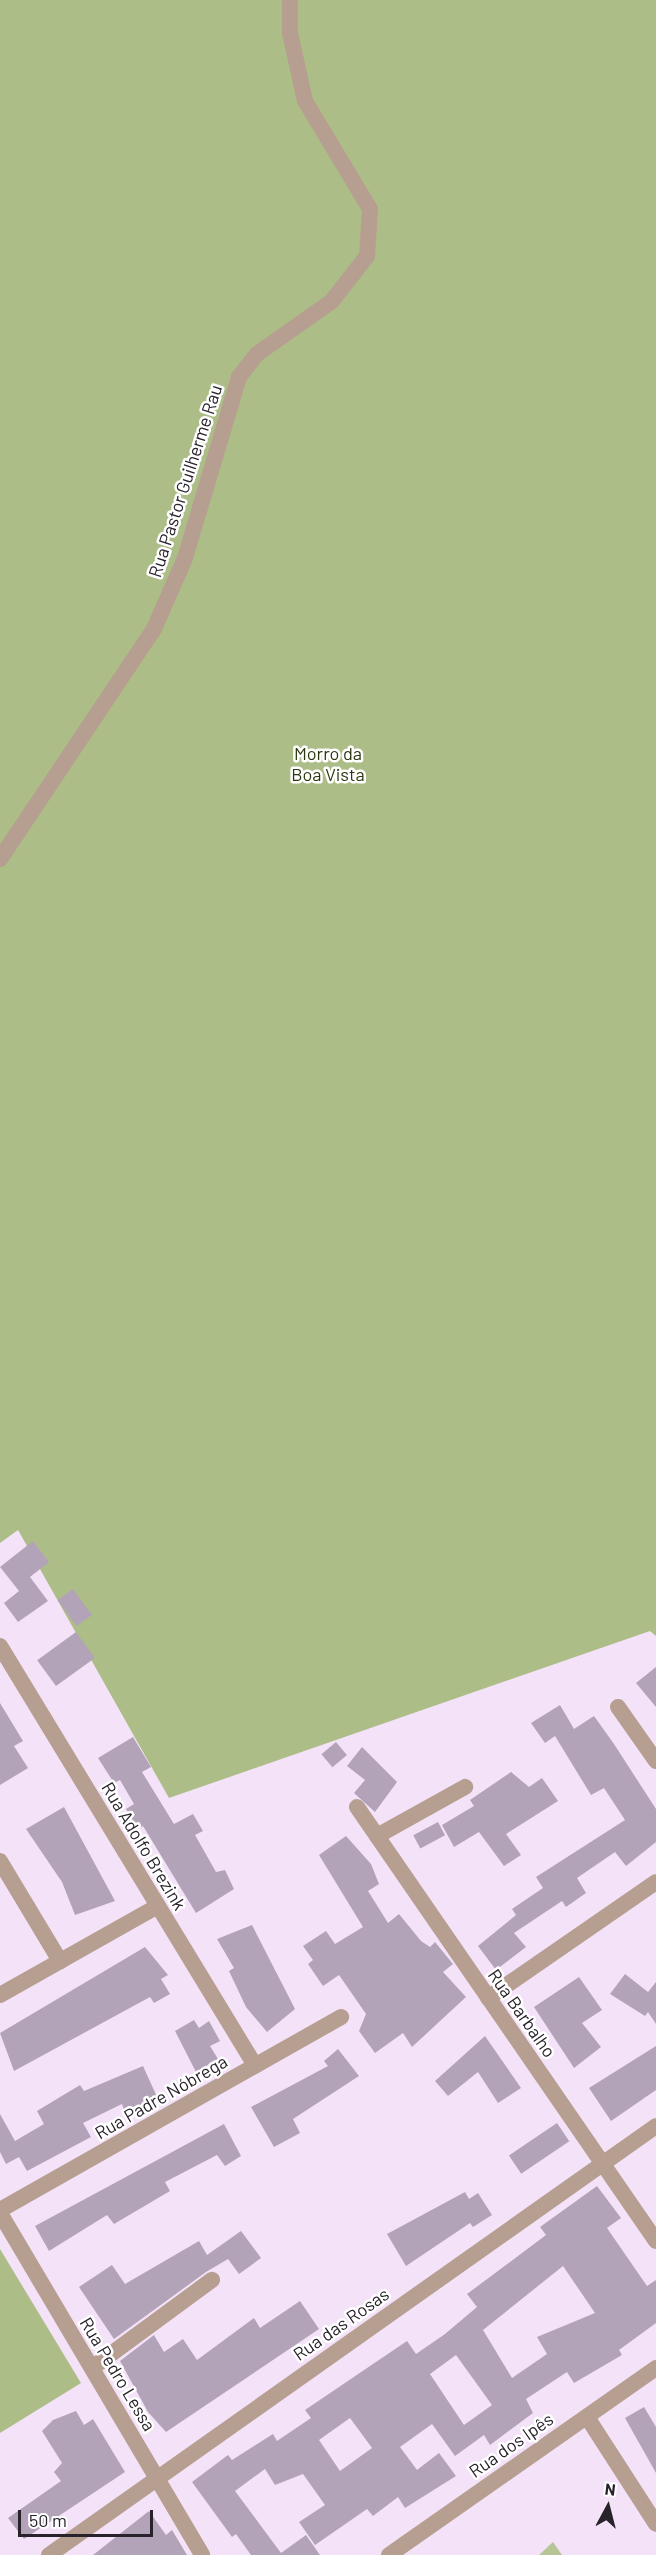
<!DOCTYPE html>
<html>
<head>
<meta charset="utf-8">
<style>
	body { margin:0 }
	#map { position:relative; width:656px; height:2555px; overflow:hidden; background:#f4e2f9; font-family:Barlow,sans-serif }
	div>[style] { position:absolute }
	[style*='--x'] { left:calc(var(--x)*1px); top:calc(var(--y)*1px); width:calc(var(--w)*1px); rotate:calc(var(--a)*1deg) }
	.green>* { inset:0; background:#b6c594 }
	.forest>* { inset:0; background:#adbd87 }
	.building>* { inset:0; background:#b3a3b8; transform-origin:0 0 }
	.street>* { height:16px; margin:-8px; padding:0 8px; transform-origin:8px; border-radius:8px; background:#b69e91 }
	span { translate:-50% -50%; white-space:nowrap; text-align:center; line-height:1.15; -webkit-text-stroke:5px #fff; paint-order:stroke }
	.street-label { font-size:18px; color:#28222a }
	.park-label { font-size:18px; color:#2e3810 }
	.north { position:absolute; left:578px; top:2477px; width:60px; height:60px; -webkit-text-stroke:4px #fff; paint-order:stroke; rotate:7deg; font-size:16px; font-weight:700; line-height:24px; text-align:center; color:#28222a }
	.north::after { content:''; display:block; margin:auto; width:21px; height:27px; background:#28222a; clip-path:polygon(50% 0,100% 100%,50% 72%,0 100%) }
	.scale { position:absolute; left:18px; top:2510px; width:135px; height:27px; box-sizing:border-box; border:3px solid #28222a; border-top:0; padding-left:8px; font-size:18px; line-height:21px; white-space:nowrap; color:#28222a; -webkit-text-stroke:4px #fff; paint-order:stroke }
</style>
</head>
<body>
<div id="map">
	<div class="green">
		<i style="clip-path:polygon(553px 2542px,562px 2555px,539px 2555px)"></i>
	</div>
	<div class="forest">
		<i style="clip-path:polygon(0 0,656px 0,656px 1636px,650px 1631px,169px 1798px,18px 1530px,0 1543px)"></i>
		<i style="clip-path:polygon(0 2249px,81px 2383px,0 2433px)"></i>
	</div>
	<div class="building">
		<i style="clip-path:polygon(33px 1541px,49px 1562px,30px 1577px,48px 1601px,18px 1622px,4px 1603px,19px 1591px,0 1567px)"></i>
		<i style="left:73px;top:1589px;width:32px;height:19px;rotate:54deg"></i>
		<i style="left:76px;top:1632px;width:32px;height:48px;rotate:54deg"></i>
		<i style="clip-path:polygon(656px 1667px,656px 1707px,636px 1683px)"></i>
		<i style="clip-path:polygon(0 1703px,23px 1741px,14px 1746px,28px 1768px,0 1785px)"></i>
		<i style="clip-path:polygon(560px 1705px,574px 1729px,594px 1716px,614px 1744px,656px 1809px,656px 1842px,626px 1866px,615px 1852px,577px 1878px,586px 1893px,566px 1907px,562px 1901px,514px 1933px,526px 1947px,496px 1970px,478px 1946px,516px 1915px,512px 1909px,543px 1888px,536px 1877px,625px 1820px,604px 1788px,591px 1795px,555px 1736px,545px 1743px,531px 1723px)"></i>
		<i style="clip-path:polygon(133px 1737px,151px 1767px,142px 1772px,174px 1824px,193px 1814px,203px 1831px,195px 1835px,216px 1872px,225px 1870px,234px 1889px,196px 1913px,143px 1826px,138px 1829px,126px 1809px,134px 1804px,120px 1780px,114px 1783px,98px 1758px)"></i>
		<i style="left:336px;top:1742px;width:17px;height:19px;rotate:50deg"></i>
		<i style="clip-path:polygon(362px 1747px,397px 1782px,375px 1812px,354px 1793px,365px 1780px,347px 1766px)"></i>
		<i style="clip-path:polygon(511px 1772px,529px 1787px,542px 1778px,558px 1801px,506px 1834px,521px 1855px,504px 1866px,479px 1832px,454px 1847px,442px 1825px,474px 1806px,470px 1800px)"></i>
		<i style="clip-path:polygon(64px 1807px,115px 1901px,75px 1915px,62px 1882px,26px 1829px)"></i>
		<i style="left:438px;top:1822px;width:15px;height:28px;rotate:62deg"></i>
		<i style="clip-path:polygon(346px 1836px,371px 1864px,379px 1884px,368px 1891px,388px 1923px,399px 1914px,421px 1941px,430px 1947px,435px 1942px,453px 1964px,443px 1972px,466px 1997px,412px 2047px,403px 2033px,375px 2053px,359px 2031px,366px 2014px,339px 1975px,323px 1986px,308px 1964px,313px 1960px,303px 1946px,326px 1931px,335px 1944px,363px 1927px,319px 1855px)"></i>
		<i style="clip-path:polygon(252px 1925px,295px 2009px,267px 2032px,246px 2007px,229px 1971px,234px 1968px,217px 1939px)"></i>
		<i style="clip-path:polygon(145px 1947px,168px 1975px,161px 1979px,170px 1994px,154px 2003px,150px 1997px,14px 2071px,0 2033px)"></i>
		<i style="clip-path:polygon(625px 1974px,648px 1992px,656px 1982px,656px 2024px,648px 2012px,645px 2016px,610px 1994px)"></i>
		<i style="clip-path:polygon(579px 1977px,602px 2010px,582px 2023px,601px 2047px,574px 2068px,534px 2007px)"></i>
		<i style="clip-path:polygon(194px 2020px,199px 2028px,209px 2021px,220px 2041px,210px 2046px,218px 2059px,196px 2072px,175px 2031px)"></i>
		<i style="clip-path:polygon(485px 2036px,521px 2088px,498px 2103px,478px 2072px,448px 2096px,435px 2081px)"></i>
		<i style="clip-path:polygon(656px 2046px,656px 2090px,611px 2121px,589px 2088px)"></i>
		<i style="clip-path:polygon(338px 2049px,359px 2076px,293px 2119px,300px 2133px,274px 2147px,251px 2107px,328px 2066px,324px 2061px)"></i>
		<i style="clip-path:polygon(143px 2066px,158px 2099px,124px 2110px,122px 2104px,83px 2123px,91px 2137px,27px 2171px,19px 2157px,6px 2164px,0 2152px,0 2114px,15px 2141px,44px 2124px,37px 2111px,80px 2085px,84px 2091px)"></i>
		<i style="left:557px;top:2123px;width:22px;height:58px;rotate:56deg"></i>
		<i style="clip-path:polygon(224px 2124px,241px 2156px,225px 2166px,217px 2155px,165px 2182px,170px 2191px,114px 2224px,107px 2215px,49px 2251px,35px 2226px)"></i>
		<i style="clip-path:polygon(evenodd,597px 2186px,621px 2218px,607px 2228px,647px 2286px,656px 2280px,656px 2323px,619px 2350px,622px 2355px,574px 2383px,567px 2372px,526px 2399px,533px 2413px,490px 2445px,484px 2435px,455px 2456px,432px 2424px,400px 2447px,417px 2470px,439px 2453px,456px 2476px,405px 2508px,398px 2497px,373px 2516px,367px 2509px,315px 2545px,299px 2522px,325px 2505px,303px 2474px,275px 2485px,265px 2469px,235px 2491px,281px 2553px,306px 2535px,320px 2555px,251px 2555px,236px 2534px,232px 2537px,192px 2482px,228px 2455px,232px 2460px,273px 2434px,277px 2441px,311px 2418px,305px 2410px,407px 2341px,416px 2354px,445px 2334px,477px 2307px,467px 2294px,546px 2235px,540px 2227px,597px 2186px,563px 2266px,595px 2313px,537px 2337px,547px 2354px,512px 2378px,483px 2330px,563px 2266px,597px 2186px,456px 2355px,492px 2405px,464px 2425px,430px 2374px,456px 2355px,597px 2186px,350px 2418px,372px 2448px,340px 2471px,319px 2440px,350px 2418px)"></i>
		<i style="clip-path:polygon(465px 2192px,469px 2199px,478px 2193px,492px 2215px,473px 2227px,470px 2223px,406px 2266px,387px 2234px)"></i>
		<i style="clip-path:polygon(241px 2231px,261px 2258px,239px 2274px,228px 2259px,206px 2272px,114px 2339px,79px 2287px,112px 2265px,125px 2284px,199px 2241px,207px 2255px)"></i>
		<i style="clip-path:polygon(300px 2301px,319px 2329px,166px 2432px,148px 2412px,120px 2361px,154px 2335px,164px 2352px,183px 2339px,197px 2360px,254px 2318px,260px 2328px)"></i>
		<i style="clip-path:polygon(644px 2407px,656px 2427px,656px 2473px,625px 2418px)"></i>
		<i style="clip-path:polygon(76px 2411px,84px 2425px,93px 2419px,125px 2472px,24px 2539px,8px 2518px,61px 2481px,54px 2472px,62px 2463px,42px 2431px,53px 2420px)"></i>
		<i style="clip-path:polygon(149px 2511px,166px 2535px,172px 2530px,187px 2555px,93px 2555px)"></i>
	</div>
	<div class="street">
		<i style="--x:0;--y:859;--w:277;--a:-56.2"></i>
		<i style="--x:154;--y:629;--w:77;--a:-66.4"></i>
		<i style="--x:185;--y:558;--w:189;--a:-73.4"></i>
		<i style="--x:239;--y:377;--w:29;--a:-52"></i>
		<i style="--x:257;--y:354;--w:92;--a:-35.2"></i>
		<i style="--x:332;--y:301;--w:57;--a:-52.1"></i>
		<i style="--x:367;--y:256;--w:47;--a:-86.3"></i>
		<i style="--x:370;--y:209;--w:126;--a:-121"></i>
		<i style="--x:305;--y:101;--w:70;--a:-102.4"></i>
		<i style="--x:290;--y:33;--w:33;--a:-90"></i>
		<i style="--x:0;--y:1646;--w:491;--a:58.7"></i>
		<i style="--x:618;--y:1707;--w:66;--a:54.9"></i>
		<i style="--x:357;--y:1807;--w:527;--a:55.44"></i>
		<i style="--x:377;--y:1836;--w:101;--a:-29.1"></i>
		<i style="--x:0;--y:1861;--w:117;--a:59"></i>
		<i style="--x:0;--y:1995;--w:181;--a:-29.4"></i>
		<i style="--x:488;--y:1998;--w:204;--a:-34.6"></i>
		<i style="--x:0;--y:2210;--w:392;--a:-29.5"></i>
		<i style="--x:0;--y:2213;--w:397;--a:59.4"></i>
		<i style="--x:92;--y:2368;--w:149;--a:-36.3"></i>
		<i style="--x:587;--y:2417;--w:127;--a:57.2"></i>
		<i style="--x:49;--y:2555;--w:743;--a:-35.25"></i>
		<i style="--x:389;--y:2555;--w:326;--a:-35"></i>
	</div>
	<div class="street-label">
		<span style="left:185px;top:481px;rotate:-72deg">Rua Pastor Guilherme Rau</span>
		<span style="left:144px;top:1846px;rotate:59deg">Rua Adolfo Brezink</span>
		<span style="left:522px;top:2013px;rotate:55deg">Rua Barbalho</span>
		<span style="left:161px;top:2097px;rotate:-30deg">Rua Padre Nóbrega</span>
		<span style="left:341px;top:2324px;rotate:-35deg">Rua das Rosas</span>
		<span style="left:118px;top:2374px;rotate:59deg">Rua Pedro Lessa</span>
		<span style="left:511px;top:2445px;rotate:-35deg">Rua dos Ipês</span>
	</div>
	<div class="park-label">
		<span style="left:328px;top:764px">Morro da<br>Boa Vista</span>
	</div>
	<div class="north">N</div>
	<div class="scale">50 m</div>
</div>
</body>
</html>
